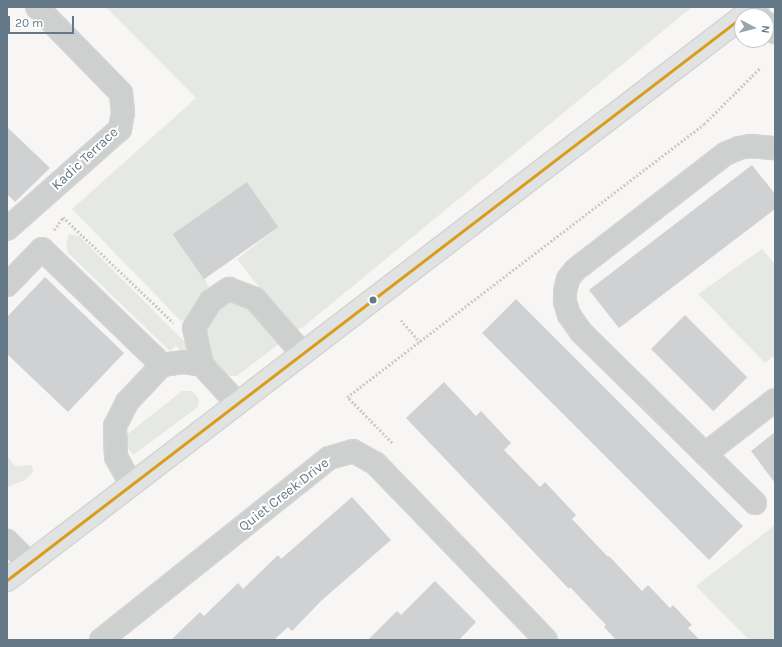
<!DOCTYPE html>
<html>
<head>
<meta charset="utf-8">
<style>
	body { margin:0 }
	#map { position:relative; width:782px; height:647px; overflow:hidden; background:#f7f6f5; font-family:Karla,sans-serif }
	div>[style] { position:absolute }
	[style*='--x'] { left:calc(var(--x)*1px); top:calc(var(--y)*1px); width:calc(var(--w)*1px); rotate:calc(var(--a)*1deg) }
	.green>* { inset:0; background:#e6e9e3 }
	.building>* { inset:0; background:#d0d1d2; transform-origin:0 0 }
	.path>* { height:2.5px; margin-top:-1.25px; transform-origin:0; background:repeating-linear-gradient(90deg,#cccccd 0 2px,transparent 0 4px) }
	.roads { filter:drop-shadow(1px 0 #d4d4d4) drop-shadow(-1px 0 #d4d4d4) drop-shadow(0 1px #d4d4d4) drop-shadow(0 -1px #d4d4d4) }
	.minor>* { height:22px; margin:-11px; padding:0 11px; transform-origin:11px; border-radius:11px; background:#ced0d0 }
	.major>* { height:22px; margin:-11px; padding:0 11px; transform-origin:11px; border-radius:11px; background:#e1e2e2 }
	.bus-1>* { height:3px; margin:-1.5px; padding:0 1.5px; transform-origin:1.5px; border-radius:1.5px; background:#da9d1b }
	.dots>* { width:11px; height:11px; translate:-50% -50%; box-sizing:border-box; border:2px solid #fff; border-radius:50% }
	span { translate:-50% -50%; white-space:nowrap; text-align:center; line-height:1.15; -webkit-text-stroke:4px #fff; paint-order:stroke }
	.street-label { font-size:14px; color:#657887 }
	.frame { position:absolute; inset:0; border:8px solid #657887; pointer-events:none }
	.north { position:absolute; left:734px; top:8px; width:40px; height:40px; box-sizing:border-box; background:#fff; border:1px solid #c1c9cf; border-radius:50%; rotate:97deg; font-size:11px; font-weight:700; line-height:16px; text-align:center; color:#657887 }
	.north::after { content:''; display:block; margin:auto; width:14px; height:18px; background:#98a4ae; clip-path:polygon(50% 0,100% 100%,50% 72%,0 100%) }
	.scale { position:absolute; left:8px; top:16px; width:66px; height:18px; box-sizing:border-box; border:2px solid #657887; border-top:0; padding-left:5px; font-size:12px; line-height:14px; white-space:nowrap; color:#657887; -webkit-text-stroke:3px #fff; paint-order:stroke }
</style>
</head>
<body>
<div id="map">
	<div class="green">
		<i style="clip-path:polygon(106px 7px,692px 7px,302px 328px,295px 330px,290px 327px,237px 259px,279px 227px,247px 182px,174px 236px,206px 281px,211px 292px,188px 319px,181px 321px,72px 209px,196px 98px)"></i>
		<i style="clip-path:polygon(69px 234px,79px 236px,184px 341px,195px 355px,184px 354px,176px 346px,170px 351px,68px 253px,66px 245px)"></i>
		<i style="clip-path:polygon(762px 249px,775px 264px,775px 355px,765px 363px,698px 294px)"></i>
		<i style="clip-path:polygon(229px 303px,244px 306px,259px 317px,278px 339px,279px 344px,237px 376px,230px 376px,218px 367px,209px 355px,203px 326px,214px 310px)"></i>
		<i style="clip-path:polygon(182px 391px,191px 391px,196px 395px,199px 400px,198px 407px,133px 455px,128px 448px,125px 436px)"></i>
		<i style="clip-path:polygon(7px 456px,15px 466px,32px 465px,33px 472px,25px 480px,7px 487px)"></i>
		<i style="clip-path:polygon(775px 525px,775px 640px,749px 640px,696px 586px)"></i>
	</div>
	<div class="building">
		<i style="clip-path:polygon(7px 127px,50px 168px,15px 202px,7px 194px)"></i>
		<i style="clip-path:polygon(752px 165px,775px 194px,775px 209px,619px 328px,589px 290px)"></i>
		<i style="left:247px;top:182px;width:55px;height:91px;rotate:55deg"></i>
		<i style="clip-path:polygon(45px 277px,124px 353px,68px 412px,7px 354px,7px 317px)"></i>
		<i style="left:516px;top:299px;width:321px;height:48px;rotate:45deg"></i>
		<i style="left:685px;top:315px;width:88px;height:48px;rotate:45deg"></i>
		<i style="clip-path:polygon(444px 382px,476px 416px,481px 411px,511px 443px,504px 450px,540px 487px,545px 482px,576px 515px,572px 519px,608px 557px,609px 556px,642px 591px,648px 585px,670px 608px,673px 605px,692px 625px,688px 628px,700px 640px,616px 640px,604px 627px,606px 625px,570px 587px,569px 589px,406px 418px)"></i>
		<i style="clip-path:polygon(775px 432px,775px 483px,751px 451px)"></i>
		<i style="clip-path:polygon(352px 497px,391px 540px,321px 601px,292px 631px,288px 627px,274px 640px,171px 640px,200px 612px,204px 616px,238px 583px,243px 589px,278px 555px,281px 559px)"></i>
		<i style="clip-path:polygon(435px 581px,476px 622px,459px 640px,368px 640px,397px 611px,401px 615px)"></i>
	</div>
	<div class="path">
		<i style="--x:54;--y:230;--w:16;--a:-55"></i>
		<i style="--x:63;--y:217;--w:153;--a:43.7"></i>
		<i style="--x:401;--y:320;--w:29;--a:49"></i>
		<i style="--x:392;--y:443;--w:64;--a:-134.4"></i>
		<i style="--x:347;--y:397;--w:449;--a:-37.4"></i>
		<i style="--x:704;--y:124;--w:79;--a:-45"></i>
	</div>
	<div class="roads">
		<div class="minor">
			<i style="--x:752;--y:9;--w:10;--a:45"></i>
			<i style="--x:766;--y:23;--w:13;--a:45"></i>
			<i style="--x:7;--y:229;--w:151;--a:-41.5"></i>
			<i style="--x:120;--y:129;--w:17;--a:-80"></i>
			<i style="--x:123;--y:112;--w:19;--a:-96"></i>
			<i style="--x:121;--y:93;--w:120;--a:-134.3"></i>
			<i style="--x:7;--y:285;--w:50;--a:-45.8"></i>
			<i style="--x:42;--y:249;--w:167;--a:44"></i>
			<i style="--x:237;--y:403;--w:52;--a:-132.6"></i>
			<i style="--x:202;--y:365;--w:38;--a:-102"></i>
			<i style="--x:194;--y:328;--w:32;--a:-58"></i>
			<i style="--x:211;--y:301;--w:22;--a:-34"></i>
			<i style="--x:229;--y:289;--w:28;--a:21"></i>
			<i style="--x:255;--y:299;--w:72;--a:49"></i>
			<i style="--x:705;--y:454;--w:88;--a:-37.6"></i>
			<i style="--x:131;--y:484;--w:31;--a:-119"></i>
			<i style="--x:116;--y:457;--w:31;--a:-92"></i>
			<i style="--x:115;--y:426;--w:27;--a:-63"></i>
			<i style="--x:127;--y:402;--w:51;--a:-46.6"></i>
			<i style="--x:162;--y:365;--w:21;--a:-8"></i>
			<i style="--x:183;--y:362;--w:19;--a:9"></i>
			<i style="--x:755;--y:503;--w:244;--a:-135.5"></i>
			<i style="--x:581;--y:332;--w:21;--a:-125"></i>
			<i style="--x:569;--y:315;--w:14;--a:-107"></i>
			<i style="--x:565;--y:302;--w:10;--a:-90"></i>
			<i style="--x:565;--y:292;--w:13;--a:-77"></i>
			<i style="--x:568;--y:279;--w:11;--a:-52"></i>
			<i style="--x:575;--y:270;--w:190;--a:-37.7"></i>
			<i style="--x:725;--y:154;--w:15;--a:-23"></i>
			<i style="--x:739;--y:148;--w:11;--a:-10"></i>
			<i style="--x:750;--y:146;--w:25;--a:5"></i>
			<i style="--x:7;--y:541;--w:31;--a:45"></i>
			<i style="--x:101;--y:640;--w:292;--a:-38.6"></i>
			<i style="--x:329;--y:458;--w:25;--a:-16"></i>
			<i style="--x:353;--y:451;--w:25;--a:29"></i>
			<i style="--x:375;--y:463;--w:246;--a:46"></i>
		</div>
		<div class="major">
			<i style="--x:7;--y:580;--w:926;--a:-37.45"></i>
		</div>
	</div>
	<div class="bus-1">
		<i style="--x:7;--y:580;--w:926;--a:-37.45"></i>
	</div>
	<div class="dots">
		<i style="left:373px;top:300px;background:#657887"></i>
	</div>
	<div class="street-label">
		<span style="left:85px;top:159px;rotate:-43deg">Kadic Terrace</span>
		<span style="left:284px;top:495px;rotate:-38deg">Quiet Creek Drive</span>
	</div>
	<div class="frame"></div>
	<div class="north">N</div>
	<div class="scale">20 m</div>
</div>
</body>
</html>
